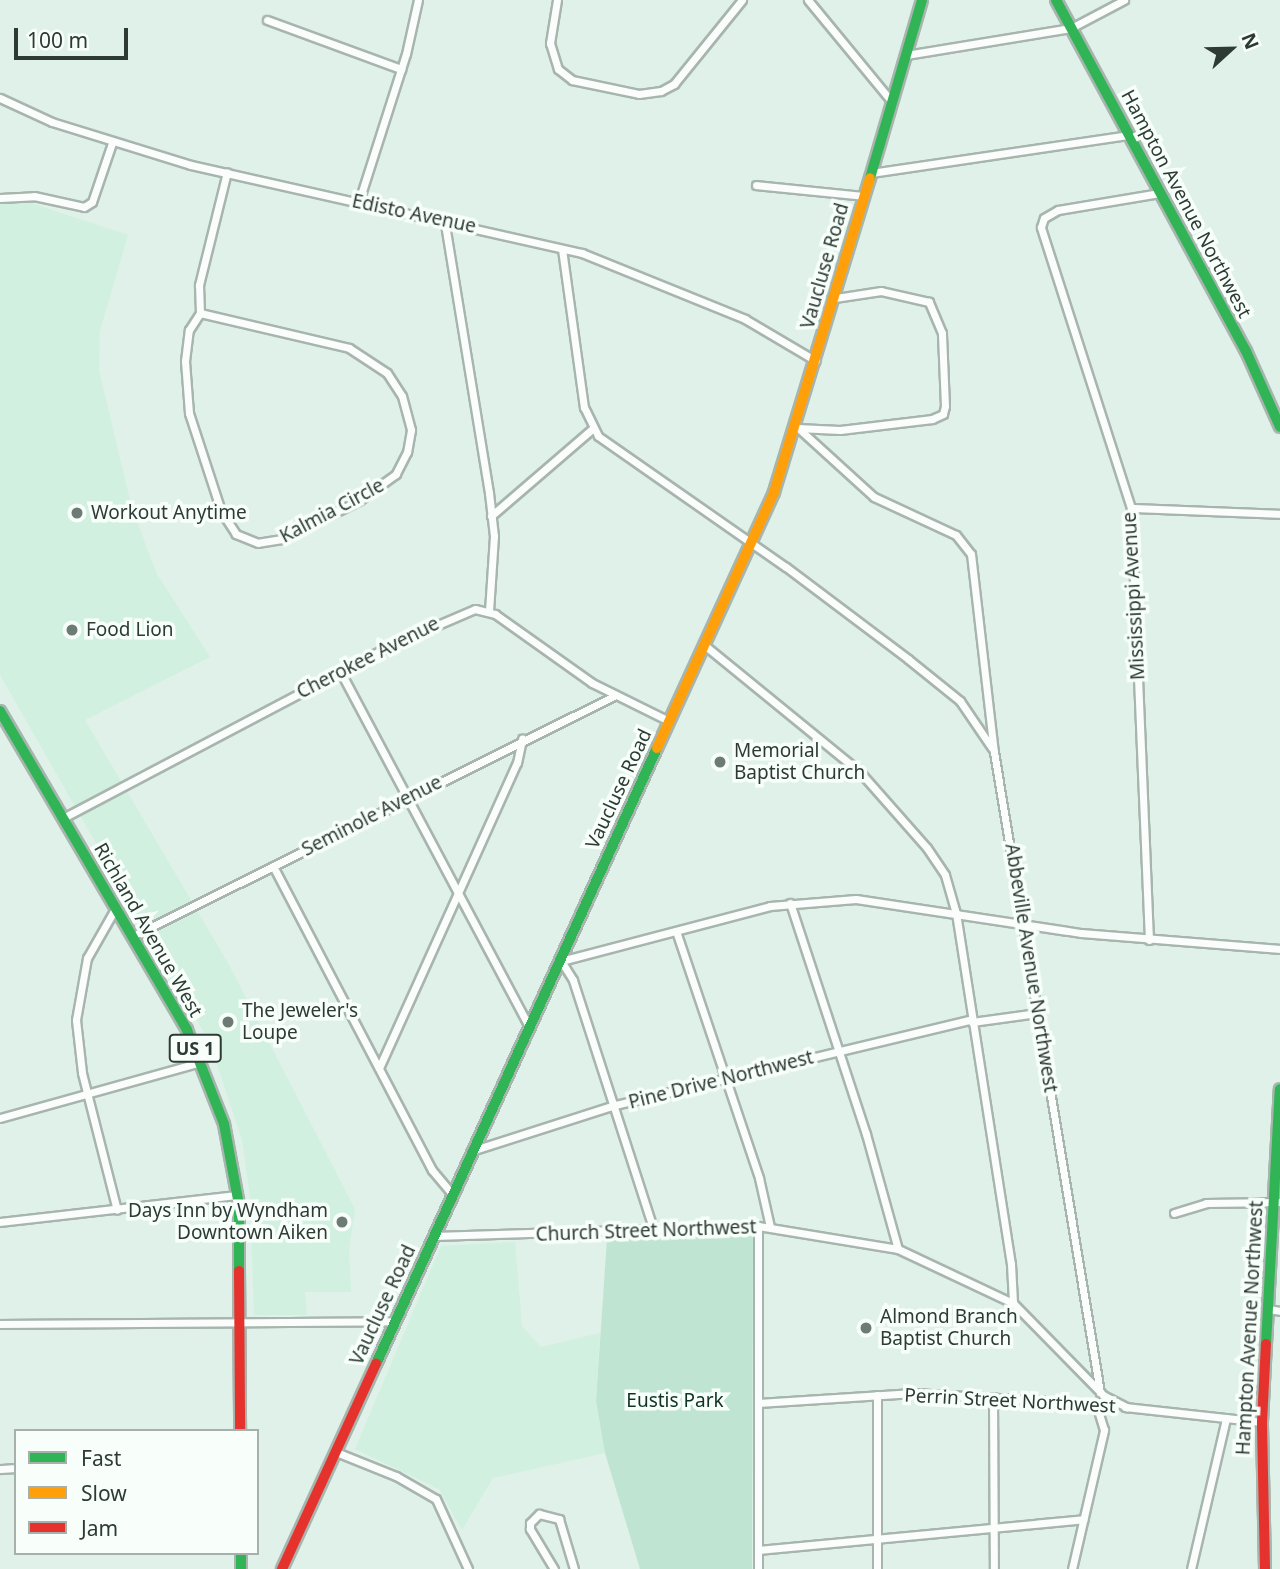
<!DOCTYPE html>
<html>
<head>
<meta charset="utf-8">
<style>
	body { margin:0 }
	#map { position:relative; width:1280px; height:1569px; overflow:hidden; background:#dff1e8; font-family:"Noto Sans",sans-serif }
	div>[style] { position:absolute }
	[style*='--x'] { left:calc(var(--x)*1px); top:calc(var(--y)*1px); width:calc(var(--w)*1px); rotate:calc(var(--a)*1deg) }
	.built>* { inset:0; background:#d1f0e0 }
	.green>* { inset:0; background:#bfe5d2 }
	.roads { filter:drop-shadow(2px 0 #a7b5ae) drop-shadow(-2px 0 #a7b5ae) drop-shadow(0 2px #a7b5ae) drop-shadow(0 -2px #a7b5ae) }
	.street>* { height:7px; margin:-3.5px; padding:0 3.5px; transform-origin:3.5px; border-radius:3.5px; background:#fafdfc }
	.fast>* { height:10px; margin:-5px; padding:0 5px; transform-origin:5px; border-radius:5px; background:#30b455 }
	.slow>* { height:10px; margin:-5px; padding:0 5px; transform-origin:5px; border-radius:5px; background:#ff9f0a }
	.jam>* { height:10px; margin:-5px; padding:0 5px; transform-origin:5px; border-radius:5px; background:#e5322d }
	.dots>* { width:19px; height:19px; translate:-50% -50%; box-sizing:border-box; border:4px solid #f8fffb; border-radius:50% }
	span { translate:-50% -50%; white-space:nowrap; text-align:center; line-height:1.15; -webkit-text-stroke:7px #f8fffb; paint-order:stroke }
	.shield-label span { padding:2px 5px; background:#f8fffb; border:2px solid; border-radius:5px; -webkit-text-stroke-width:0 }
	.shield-label { font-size:18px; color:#2e3b35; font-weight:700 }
	.street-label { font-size:19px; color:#2e3b35 }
	.poi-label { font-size:19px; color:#2e3b35 }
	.left { translate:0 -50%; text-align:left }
	.right { translate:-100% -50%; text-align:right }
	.park-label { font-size:19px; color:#0f3224 }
	.legend { position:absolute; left:14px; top:1429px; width:245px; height:126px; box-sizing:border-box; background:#f8fffb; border:2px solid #a7b1ac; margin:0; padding:9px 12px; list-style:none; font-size:21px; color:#2e3b35 }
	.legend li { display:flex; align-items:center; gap:14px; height:35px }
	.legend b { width:35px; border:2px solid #a7b1ac }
	.north { position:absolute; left:1196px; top:14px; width:70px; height:70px; -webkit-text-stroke:5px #f8fffb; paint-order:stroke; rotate:68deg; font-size:19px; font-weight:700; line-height:28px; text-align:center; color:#2e3b35 }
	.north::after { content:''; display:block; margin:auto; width:24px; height:32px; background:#2e3b35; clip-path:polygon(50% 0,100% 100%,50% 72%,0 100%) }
	.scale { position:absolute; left:14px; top:28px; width:114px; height:32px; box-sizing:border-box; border:4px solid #2e3b35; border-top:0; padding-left:9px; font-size:21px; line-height:24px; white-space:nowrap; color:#2e3b35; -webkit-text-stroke:5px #f8fffb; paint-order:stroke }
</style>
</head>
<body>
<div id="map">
	<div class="built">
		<i style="clip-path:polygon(25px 201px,128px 235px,100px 331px,99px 370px,132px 509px,157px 574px,210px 657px,85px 720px,228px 963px,355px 1209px,349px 1249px,351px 1292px,305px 1292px,307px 1315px,254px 1315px,250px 1196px,242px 1140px,210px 1043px,0 675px,0 204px)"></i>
		<i style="clip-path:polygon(515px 1242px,522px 1326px,541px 1347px,600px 1333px,596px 1401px,605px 1453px,493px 1478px,462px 1530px,439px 1489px,355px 1449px,441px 1246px)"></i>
	</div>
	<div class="green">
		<i style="clip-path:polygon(753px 1233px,752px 1569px,640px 1569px,605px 1453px,596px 1401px,607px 1239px)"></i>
	</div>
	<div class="roads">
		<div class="street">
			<i style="--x:557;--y:0;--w:44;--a:99.2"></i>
			<i style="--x:550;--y:43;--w:27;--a:73"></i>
			<i style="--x:558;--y:69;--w:18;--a:38"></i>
			<i style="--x:572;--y:80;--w:68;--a:11.8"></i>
			<i style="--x:639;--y:94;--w:22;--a:-8"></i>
			<i style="--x:661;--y:91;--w:15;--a:-28"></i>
			<i style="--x:674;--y:84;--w:108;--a:-51"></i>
			<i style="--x:808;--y:0;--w:132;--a:50.5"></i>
			<i style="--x:267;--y:20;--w:143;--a:20.1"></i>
			<i style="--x:906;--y:55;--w:167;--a:-9.3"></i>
			<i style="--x:1071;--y:28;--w:60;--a:-27.8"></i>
			<i style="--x:0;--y:98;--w:57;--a:24.8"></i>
			<i style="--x:52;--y:122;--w:145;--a:17.2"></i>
			<i style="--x:191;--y:165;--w:401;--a:12.7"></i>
			<i style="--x:582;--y:253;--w:176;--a:22"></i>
			<i style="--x:745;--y:319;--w:82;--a:30.6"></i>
			<i style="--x:871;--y:173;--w:261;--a:-8.4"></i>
			<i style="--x:756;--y:185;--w:109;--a:5.8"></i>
			<i style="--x:0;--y:198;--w:34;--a:-3"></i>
			<i style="--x:34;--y:196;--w:51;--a:12.4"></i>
			<i style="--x:84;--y:207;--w:9;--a:-32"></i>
			<i style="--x:92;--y:202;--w:62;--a:-71.3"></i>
			<i style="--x:359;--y:201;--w:154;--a:-72.3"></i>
			<i style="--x:406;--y:54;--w:55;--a:-77.5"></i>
			<i style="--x:444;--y:218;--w:279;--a:80.7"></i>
			<i style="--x:489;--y:493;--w:43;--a:83.4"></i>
			<i style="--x:494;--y:536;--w:75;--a:93.8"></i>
			<i style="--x:562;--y:249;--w:160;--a:82.1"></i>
			<i style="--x:584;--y:407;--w:32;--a:64"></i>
			<i style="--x:598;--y:436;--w:229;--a:34.9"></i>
			<i style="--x:786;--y:567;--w:153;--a:37"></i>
			<i style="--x:908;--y:659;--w:67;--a:38.9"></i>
			<i style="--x:960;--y:701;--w:57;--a:55.8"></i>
			<i style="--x:200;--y:313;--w:153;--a:13.2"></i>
			<i style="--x:349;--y:348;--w:45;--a:33.3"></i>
			<i style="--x:387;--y:373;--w:27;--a:57"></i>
			<i style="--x:402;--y:396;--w:35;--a:75"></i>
			<i style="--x:411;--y:430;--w:22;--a:100"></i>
			<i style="--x:407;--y:452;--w:25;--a:117"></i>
			<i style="--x:396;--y:474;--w:44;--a:144.2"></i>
			<i style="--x:360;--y:500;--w:87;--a:153.4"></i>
			<i style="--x:282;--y:539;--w:24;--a:171"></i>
			<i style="--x:258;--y:543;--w:24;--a:-158"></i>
			<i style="--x:236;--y:534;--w:27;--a:-123"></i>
			<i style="--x:221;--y:511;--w:103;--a:-108.1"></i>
			<i style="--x:189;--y:413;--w:52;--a:-94.4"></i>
			<i style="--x:185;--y:361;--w:31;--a:-83"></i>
			<i style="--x:189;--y:330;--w:20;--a:-57"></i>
			<i style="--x:200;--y:313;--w:28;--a:-92"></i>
			<i style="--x:199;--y:285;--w:116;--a:-76.1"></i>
			<i style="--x:797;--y:427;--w:104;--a:42.3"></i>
			<i style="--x:874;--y:497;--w:90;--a:24.9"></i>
			<i style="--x:956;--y:535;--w:24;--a:52"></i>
			<i style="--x:971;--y:554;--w:199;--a:83.4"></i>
			<i style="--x:994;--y:752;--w:649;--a:80.6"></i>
			<i style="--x:797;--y:428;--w:43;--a:2.7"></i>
			<i style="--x:840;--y:430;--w:93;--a:-6.8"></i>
			<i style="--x:932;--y:419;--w:12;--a:-24"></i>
			<i style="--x:943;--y:414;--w:8;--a:-76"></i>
			<i style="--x:945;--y:406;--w:73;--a:-92.4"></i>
			<i style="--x:942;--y:333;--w:34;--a:-113"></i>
			<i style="--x:929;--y:302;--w:49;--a:-167.1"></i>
			<i style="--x:881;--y:291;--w:47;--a:171.3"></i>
			<i style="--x:1131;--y:508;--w:149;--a:2.3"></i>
			<i style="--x:491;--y:516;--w:133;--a:-40.7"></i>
			<i style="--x:703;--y:644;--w:203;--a:39.2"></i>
			<i style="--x:860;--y:772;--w:101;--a:48.6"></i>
			<i style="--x:927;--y:848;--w:32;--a:56"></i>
			<i style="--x:945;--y:875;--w:40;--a:74"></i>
			<i style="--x:956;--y:913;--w:355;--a:81.1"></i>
			<i style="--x:1011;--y:1264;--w:39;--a:87"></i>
			<i style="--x:340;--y:671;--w:403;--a:62"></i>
			<i style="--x:63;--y:818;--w:371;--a:-27.8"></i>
			<i style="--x:391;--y:645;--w:91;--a:-23.2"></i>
			<i style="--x:475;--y:609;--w:21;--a:14"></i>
			<i style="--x:495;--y:614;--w:119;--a:35.4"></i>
			<i style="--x:592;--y:683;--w:86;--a:26.3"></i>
			<i style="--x:273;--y:866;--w:343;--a:62.4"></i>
			<i style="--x:432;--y:1170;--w:33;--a:50"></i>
			<i style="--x:790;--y:903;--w:243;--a:71.8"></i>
			<i style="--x:866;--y:1134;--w:119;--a:74.5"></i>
			<i style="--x:115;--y:909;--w:56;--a:119.7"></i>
			<i style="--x:87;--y:958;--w:63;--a:100.1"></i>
			<i style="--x:76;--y:1020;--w:53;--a:83.5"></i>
			<i style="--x:82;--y:1073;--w:141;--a:75.7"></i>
			<i style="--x:676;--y:931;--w:261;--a:71.4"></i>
			<i style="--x:759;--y:1178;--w:50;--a:77.3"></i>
			<i style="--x:131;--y:937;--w:540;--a:-26.52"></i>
			<i style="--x:1149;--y:940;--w:432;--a:-92.4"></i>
			<i style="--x:1131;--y:508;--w:295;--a:-107.8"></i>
			<i style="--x:1041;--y:227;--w:9;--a:-72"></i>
			<i style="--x:1044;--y:218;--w:16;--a:-30"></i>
			<i style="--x:1058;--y:210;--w:103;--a:-9.5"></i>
			<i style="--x:972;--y:1022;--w:66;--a:-7.9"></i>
			<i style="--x:379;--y:1068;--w:335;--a:-65.7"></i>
			<i style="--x:517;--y:763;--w:25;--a:-78"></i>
			<i style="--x:0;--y:1118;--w:209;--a:-15.6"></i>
			<i style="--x:474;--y:1150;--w:148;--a:-17.7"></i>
			<i style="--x:615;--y:1105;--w:367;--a:-13.5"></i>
			<i style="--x:1174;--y:1213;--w:34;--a:-17"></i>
			<i style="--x:1206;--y:1203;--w:74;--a:-0.8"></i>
			<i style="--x:0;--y:1222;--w:239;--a:-6.5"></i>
			<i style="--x:653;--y:1228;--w:261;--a:-107.9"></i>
			<i style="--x:573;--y:980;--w:22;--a:-122"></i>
			<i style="--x:561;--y:961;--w:216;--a:-14.7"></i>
			<i style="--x:770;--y:906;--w:86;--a:-4.7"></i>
			<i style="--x:856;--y:899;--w:228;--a:8.6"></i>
			<i style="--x:1081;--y:933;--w:200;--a:4.6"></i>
			<i style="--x:434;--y:1236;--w:324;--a:-1.8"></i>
			<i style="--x:758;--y:1226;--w:142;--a:9.3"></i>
			<i style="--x:898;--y:1249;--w:127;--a:25.2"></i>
			<i style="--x:1013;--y:1303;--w:129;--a:45.6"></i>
			<i style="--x:1103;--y:1395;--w:27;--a:27"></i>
			<i style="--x:1268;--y:1309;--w:12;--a:9"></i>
			<i style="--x:0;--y:1324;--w:394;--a:-0.4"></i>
			<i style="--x:877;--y:1395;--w:174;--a:90"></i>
			<i style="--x:993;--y:1397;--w:172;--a:89.7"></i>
			<i style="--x:758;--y:1403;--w:156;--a:-3.7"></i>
			<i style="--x:914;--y:1393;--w:200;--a:3.4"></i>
			<i style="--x:1125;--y:1407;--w:138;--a:6.2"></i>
			<i style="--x:336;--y:1452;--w:65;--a:21.8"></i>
			<i style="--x:396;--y:1476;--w:46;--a:29.9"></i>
			<i style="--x:436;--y:1499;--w:77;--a:65.4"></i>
			<i style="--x:0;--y:1469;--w:16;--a:-4"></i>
			<i style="--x:758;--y:1550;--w:327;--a:-5.4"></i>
			<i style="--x:554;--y:1569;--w:47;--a:-121"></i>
			<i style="--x:530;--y:1529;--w:6;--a:-90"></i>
			<i style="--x:530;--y:1523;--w:13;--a:-45"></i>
			<i style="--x:539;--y:1514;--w:21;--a:14"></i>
			<i style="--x:559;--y:1519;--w:52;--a:73.3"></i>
			<i style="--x:758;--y:1569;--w:343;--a:-90"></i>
			<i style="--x:1072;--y:1569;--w:143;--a:-77"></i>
			<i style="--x:1104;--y:1430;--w:28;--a:-107"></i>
			<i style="--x:1191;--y:1569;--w:155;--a:-76.9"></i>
		</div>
		<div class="fast">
			<i style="--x:1056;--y:0;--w:399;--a:61.6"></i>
			<i style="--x:1246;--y:351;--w:83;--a:65.9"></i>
			<i style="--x:870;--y:178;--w:185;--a:-73.7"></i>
			<i style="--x:0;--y:711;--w:370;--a:59.6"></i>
			<i style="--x:187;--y:1030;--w:101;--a:68.5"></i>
			<i style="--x:224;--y:1124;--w:82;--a:79.5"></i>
			<i style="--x:239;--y:1205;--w:66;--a:90"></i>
			<i style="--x:1266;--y:1344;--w:255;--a:-86.9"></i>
			<i style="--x:376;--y:1364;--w:677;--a:-65.48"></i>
			<i style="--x:241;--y:1553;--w:16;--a:90"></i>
		</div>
		<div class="slow">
			<i style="--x:657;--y:748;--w:281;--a:-65.4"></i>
			<i style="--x:774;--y:492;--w:328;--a:-73"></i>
		</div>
		<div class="jam">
			<i style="--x:239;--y:1271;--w:160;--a:89.6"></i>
			<i style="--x:282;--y:1569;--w:226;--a:-65.4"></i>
			<i style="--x:1265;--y:1569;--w:147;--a:-91.2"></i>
			<i style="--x:1262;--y:1422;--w:78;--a:-87.1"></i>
		</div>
	</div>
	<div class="dots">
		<i style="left:77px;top:513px;background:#6c7b74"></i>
		<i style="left:72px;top:630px;background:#6c7b74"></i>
		<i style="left:720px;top:762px;background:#6c7b74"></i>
		<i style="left:228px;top:1022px;background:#6c7b74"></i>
		<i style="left:342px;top:1222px;background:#6c7b74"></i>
		<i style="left:866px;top:1328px;background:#6c7b74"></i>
	</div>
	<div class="shield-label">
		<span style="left:195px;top:1048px">US 1</span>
	</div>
	<div class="street-label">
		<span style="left:1186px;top:204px;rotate:62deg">Hampton Avenue Northwest</span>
		<span style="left:414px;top:214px;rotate:12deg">Edisto Avenue</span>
		<span style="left:825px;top:266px;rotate:-74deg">Vaucluse Road</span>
		<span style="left:332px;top:511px;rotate:-28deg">Kalmia Circle</span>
		<span style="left:1134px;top:596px;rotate:-93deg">Mississippi Avenue</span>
		<span style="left:368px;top:658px;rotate:-27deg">Cherokee Avenue</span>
		<span style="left:619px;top:789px;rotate:-65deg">Vaucluse Road</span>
		<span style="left:372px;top:816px;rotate:-27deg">Seminole Avenue</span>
		<span style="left:148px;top:930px;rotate:60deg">Richland Avenue West</span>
		<span style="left:1031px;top:968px;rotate:81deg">Abbeville Avenue Northwest</span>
		<span style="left:721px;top:1080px;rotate:-14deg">Pine Drive Northwest</span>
		<span style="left:646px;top:1231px;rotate:-2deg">Church Street Northwest</span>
		<span style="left:383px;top:1305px;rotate:-65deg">Vaucluse Road</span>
		<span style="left:1250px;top:1328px;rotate:-87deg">Hampton Avenue Northwest</span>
		<span style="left:1010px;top:1401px;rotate:3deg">Perrin Street Northwest</span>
	</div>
	<div class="poi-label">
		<span class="left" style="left:91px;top:513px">Workout Anytime</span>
		<span class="left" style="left:86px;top:630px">Food Lion</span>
		<span class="left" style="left:734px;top:762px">Memorial<br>Baptist Church</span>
		<span class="left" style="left:242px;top:1022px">The Jeweler's<br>Loupe</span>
		<span class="right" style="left:328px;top:1222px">Days Inn by Wyndham<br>Downtown Aiken</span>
		<span class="left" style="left:880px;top:1328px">Almond Branch<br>Baptist Church</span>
	</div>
	<div class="park-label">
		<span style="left:675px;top:1401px">Eustis Park</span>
	</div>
	<ul class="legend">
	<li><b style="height:9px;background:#30b455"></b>Fast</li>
	<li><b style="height:9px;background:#ff9f0a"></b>Slow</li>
	<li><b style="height:9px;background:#e5322d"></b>Jam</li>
	</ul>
	<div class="north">N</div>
	<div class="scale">100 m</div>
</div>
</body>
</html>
